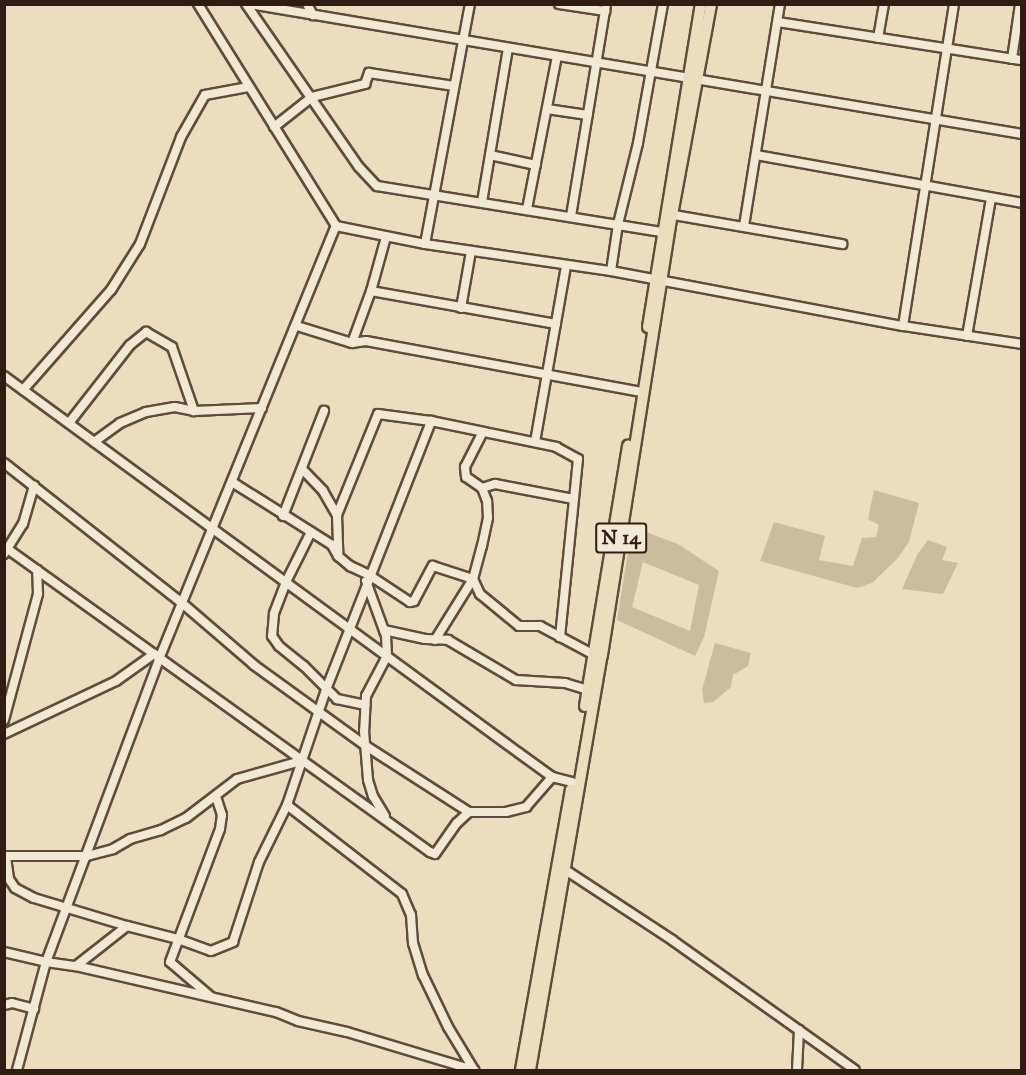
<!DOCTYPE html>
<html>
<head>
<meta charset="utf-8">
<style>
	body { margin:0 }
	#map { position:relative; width:1026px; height:1075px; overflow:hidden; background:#ebddbd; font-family:"IM FELL DW Pica",serif }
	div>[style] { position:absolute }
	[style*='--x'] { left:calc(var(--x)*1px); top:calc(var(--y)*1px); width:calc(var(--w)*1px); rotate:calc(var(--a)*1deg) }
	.green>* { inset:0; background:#cbbca0 }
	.roads { filter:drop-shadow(2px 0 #5f4c3d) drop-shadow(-2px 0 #5f4c3d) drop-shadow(0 2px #5f4c3d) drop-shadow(0 -2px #5f4c3d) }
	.minor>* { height:8px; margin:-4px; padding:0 4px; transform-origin:4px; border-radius:4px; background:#f2e9d4 }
	.major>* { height:10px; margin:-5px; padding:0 5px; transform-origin:5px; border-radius:5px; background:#ebddbd }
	span { translate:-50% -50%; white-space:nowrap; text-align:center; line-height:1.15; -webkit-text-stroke:4.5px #f2e9d4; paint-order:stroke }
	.shield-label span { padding:2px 4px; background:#f2e9d4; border:2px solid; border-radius:4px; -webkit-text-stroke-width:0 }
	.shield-label { font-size:20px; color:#301c12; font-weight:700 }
	.frame { position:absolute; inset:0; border:6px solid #301c12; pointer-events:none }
</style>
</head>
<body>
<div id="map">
	<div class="green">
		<i style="clip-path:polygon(874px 490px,919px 503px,909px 542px,898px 558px,872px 583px,857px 588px,760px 561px,774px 522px,825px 536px,819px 560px,853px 566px,862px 538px,876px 537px,879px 525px,868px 519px)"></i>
		<i style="clip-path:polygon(evenodd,632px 527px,678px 544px,719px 571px,704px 637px,695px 656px,617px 620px,632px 527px,643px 562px,699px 585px,690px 631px,632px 607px,643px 562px)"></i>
		<i style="clip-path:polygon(928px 540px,947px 547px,942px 560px,958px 563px,943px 594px,902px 589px,917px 555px)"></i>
		<i style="clip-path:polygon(715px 643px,751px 653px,748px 666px,733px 675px,731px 687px,713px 702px,704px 703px,702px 690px)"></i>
	</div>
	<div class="roads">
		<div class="minor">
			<i style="--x:198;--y:4;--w:261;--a:58.1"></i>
			<i style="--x:336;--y:226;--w:91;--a:11.4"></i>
			<i style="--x:425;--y:244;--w:188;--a:8.3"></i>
			<i style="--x:611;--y:271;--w:297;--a:10.7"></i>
			<i style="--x:903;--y:326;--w:120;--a:8.6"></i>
			<i style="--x:246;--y:4;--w:198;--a:55.3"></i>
			<i style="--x:359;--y:167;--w:26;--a:47"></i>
			<i style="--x:377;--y:186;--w:288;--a:9.2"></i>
			<i style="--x:250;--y:4;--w:783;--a:9.56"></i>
			<i style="--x:307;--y:4;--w:13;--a:61"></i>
			<i style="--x:559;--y:4;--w:47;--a:8.7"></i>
			<i style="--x:778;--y:22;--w:247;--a:8.9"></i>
			<i style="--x:878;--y:38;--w:35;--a:-80"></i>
			<i style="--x:1012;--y:59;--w:56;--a:-81.7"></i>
			<i style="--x:547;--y:109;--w:41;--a:8.3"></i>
			<i style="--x:274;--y:127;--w:48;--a:-38.3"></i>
			<i style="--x:312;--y:97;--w:55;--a:-13.8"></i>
			<i style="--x:365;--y:84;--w:12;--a:-70"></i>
			<i style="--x:369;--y:73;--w:86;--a:8.7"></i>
			<i style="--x:490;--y:155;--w:47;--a:12.3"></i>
			<i style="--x:756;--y:155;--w:270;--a:10.2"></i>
			<i style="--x:482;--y:202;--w:156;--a:-80.4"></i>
			<i style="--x:527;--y:209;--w:156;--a:-78.9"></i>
			<i style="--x:668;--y:214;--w:177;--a:9.8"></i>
			<i style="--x:571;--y:216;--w:215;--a:-80.6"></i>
			<i style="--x:744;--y:226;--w:225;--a:-80.8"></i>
			<i style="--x:386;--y:237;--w:56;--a:105.5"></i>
			<i style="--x:371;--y:291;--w:55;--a:110.1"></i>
			<i style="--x:352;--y:343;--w:14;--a:-8"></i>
			<i style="--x:366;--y:341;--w:276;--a:10.5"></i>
			<i style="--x:425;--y:244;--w:244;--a:-79.4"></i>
			<i style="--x:611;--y:271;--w:48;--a:-81.5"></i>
			<i style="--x:618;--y:224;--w:83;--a:-76.1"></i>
			<i style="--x:638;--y:143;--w:141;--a:-79.8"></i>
			<i style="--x:371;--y:291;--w:188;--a:10.1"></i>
			<i style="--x:461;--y:308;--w:58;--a:-80"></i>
			<i style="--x:297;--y:326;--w:58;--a:17.2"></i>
			<i style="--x:903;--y:326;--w:326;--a:-81"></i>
			<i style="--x:967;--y:336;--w:140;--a:-80.1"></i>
			<i style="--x:4;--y:376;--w:638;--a:36.21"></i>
			<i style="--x:519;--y:753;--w:41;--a:36"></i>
			<i style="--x:552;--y:777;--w:21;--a:14"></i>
			<i style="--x:23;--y:390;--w:133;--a:-48.7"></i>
			<i style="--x:111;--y:290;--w:54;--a:-57.8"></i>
			<i style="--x:140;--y:244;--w:115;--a:-69"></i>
			<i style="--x:181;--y:137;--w:48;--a:-60.3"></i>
			<i style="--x:205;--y:95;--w:44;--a:-10.5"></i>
			<i style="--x:69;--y:423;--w:99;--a:-52"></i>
			<i style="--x:130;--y:345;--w:21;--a:-39"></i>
			<i style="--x:146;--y:332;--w:30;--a:30"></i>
			<i style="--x:172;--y:347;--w:68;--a:71"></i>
			<i style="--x:94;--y:442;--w:32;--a:-36"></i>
			<i style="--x:120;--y:423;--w:28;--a:-23"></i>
			<i style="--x:146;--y:412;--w:29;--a:-10"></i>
			<i style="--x:175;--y:407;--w:19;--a:12"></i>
			<i style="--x:194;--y:411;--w:68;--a:-2.5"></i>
			<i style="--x:535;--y:442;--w:179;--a:-80"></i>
			<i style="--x:4;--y:463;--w:226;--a:38.2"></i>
			<i style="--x:182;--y:603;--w:95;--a:40.7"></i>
			<i style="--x:254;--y:665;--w:138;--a:35.9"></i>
			<i style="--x:366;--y:746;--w:122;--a:32.7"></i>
			<i style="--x:303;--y:470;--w:29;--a:46"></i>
			<i style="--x:323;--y:491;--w:28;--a:60"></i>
			<i style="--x:337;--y:515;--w:38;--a:88"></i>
			<i style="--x:232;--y:482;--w:118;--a:32.2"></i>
			<i style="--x:332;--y:545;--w:13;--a:61"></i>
			<i style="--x:338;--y:556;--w:16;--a:40"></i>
			<i style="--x:350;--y:566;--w:21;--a:25"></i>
			<i style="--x:369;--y:575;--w:49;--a:33.4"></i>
			<i style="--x:410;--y:602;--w:4;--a:-14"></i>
			<i style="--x:414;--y:601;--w:40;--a:-62"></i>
			<i style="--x:433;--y:566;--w:42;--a:18"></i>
			<i style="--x:473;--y:579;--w:17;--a:65"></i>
			<i style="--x:480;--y:594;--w:50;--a:39.4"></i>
			<i style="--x:519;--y:626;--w:21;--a:0"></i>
			<i style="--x:540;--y:626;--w:61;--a:28.2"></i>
			<i style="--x:482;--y:488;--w:14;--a:-17"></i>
			<i style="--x:495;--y:484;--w:80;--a:10.8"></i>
			<i style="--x:574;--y:499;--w:139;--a:95.8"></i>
			<i style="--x:337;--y:515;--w:109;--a:-67.9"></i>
			<i style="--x:378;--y:414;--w:53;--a:7.5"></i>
			<i style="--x:431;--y:421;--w:128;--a:11.7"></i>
			<i style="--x:556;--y:447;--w:25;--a:29"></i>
			<i style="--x:578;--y:459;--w:40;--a:95.7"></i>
			<i style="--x:283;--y:516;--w:113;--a:-68.7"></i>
			<i style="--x:311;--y:532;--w:56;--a:116.6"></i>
			<i style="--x:286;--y:582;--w:34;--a:111"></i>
			<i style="--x:274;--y:614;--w:22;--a:95"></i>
			<i style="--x:272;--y:636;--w:12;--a:55"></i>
			<i style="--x:279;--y:646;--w:32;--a:39"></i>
			<i style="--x:304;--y:666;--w:47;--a:45"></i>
			<i style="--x:337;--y:699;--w:29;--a:12"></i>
			<i style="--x:9;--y:550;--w:518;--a:35.65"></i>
			<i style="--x:430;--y:852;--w:5;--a:22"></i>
			<i style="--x:435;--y:854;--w:38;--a:-55"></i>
			<i style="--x:457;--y:823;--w:16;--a:-43"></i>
			<i style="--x:469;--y:812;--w:37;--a:0"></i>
			<i style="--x:506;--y:812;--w:21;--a:-14"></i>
			<i style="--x:526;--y:807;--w:40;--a:-49"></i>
			<i style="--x:4;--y:554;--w:36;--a:-58"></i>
			<i style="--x:23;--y:524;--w:40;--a:-74"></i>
			<i style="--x:366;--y:581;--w:59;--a:70"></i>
			<i style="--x:386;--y:636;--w:20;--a:87"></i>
			<i style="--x:387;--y:656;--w:45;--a:117.7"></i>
			<i style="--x:366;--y:696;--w:35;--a:93"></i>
			<i style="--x:364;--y:731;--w:49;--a:85.3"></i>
			<i style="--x:368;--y:780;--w:17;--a:73"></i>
			<i style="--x:373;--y:796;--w:23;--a:59"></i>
			<i style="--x:384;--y:630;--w:42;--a:12.4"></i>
			<i style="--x:425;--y:639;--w:23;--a:2"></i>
			<i style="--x:448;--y:640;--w:79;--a:30.5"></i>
			<i style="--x:516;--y:680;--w:49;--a:3.5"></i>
			<i style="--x:565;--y:683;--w:24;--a:17"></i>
			<i style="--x:435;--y:640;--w:72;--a:-58.1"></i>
			<i style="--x:473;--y:579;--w:34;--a:-75"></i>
			<i style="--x:482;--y:546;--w:29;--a:-78"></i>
			<i style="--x:488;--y:518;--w:17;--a:-93"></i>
			<i style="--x:487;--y:501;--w:14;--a:-111"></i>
			<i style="--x:482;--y:488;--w:19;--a:-145"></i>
			<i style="--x:466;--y:477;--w:10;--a:-96"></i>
			<i style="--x:465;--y:467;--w:38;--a:-63"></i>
			<i style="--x:4;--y:720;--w:131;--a:-74.9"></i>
			<i style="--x:38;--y:594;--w:24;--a:-92"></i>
			<i style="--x:4;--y:734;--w:124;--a:-25.3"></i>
			<i style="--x:116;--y:681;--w:47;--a:-35.4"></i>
			<i style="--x:287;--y:805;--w:145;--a:37.7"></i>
			<i style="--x:402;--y:894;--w:23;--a:67"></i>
			<i style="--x:411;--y:915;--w:28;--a:86"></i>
			<i style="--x:413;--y:943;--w:34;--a:73"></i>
			<i style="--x:423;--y:975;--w:58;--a:64.3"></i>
			<i style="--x:448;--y:1027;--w:50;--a:58.8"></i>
			<i style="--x:4;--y:856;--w:83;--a:0"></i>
			<i style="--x:87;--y:856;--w:27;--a:-15"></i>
			<i style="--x:113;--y:849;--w:20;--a:-30"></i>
			<i style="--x:130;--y:839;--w:32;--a:-16"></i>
			<i style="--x:161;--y:830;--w:28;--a:-26"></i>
			<i style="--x:186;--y:818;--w:64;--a:-37.4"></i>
			<i style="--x:237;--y:779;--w:66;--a:-15.7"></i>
			<i style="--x:6;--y:857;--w:22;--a:82"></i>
			<i style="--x:9;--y:879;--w:11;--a:56"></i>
			<i style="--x:15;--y:888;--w:21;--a:28"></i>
			<i style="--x:34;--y:898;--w:97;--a:16.8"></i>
			<i style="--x:561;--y:867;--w:133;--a:33.3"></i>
			<i style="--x:672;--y:940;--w:224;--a:35.4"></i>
			<i style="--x:4;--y:952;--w:43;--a:13.4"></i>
			<i style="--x:46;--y:962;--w:30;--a:8"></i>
			<i style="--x:76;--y:966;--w:65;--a:-38.1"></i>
			<i style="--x:127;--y:926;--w:53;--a:14.3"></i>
			<i style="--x:178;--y:939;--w:35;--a:20"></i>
			<i style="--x:211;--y:951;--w:24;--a:-22"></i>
			<i style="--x:233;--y:942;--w:84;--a:-72"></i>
			<i style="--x:259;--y:862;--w:64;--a:-63.8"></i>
			<i style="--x:287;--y:805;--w:125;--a:-71.3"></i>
			<i style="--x:327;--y:687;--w:286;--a:-68.6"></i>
			<i style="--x:76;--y:966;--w:205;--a:13"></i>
			<i style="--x:276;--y:1012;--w:24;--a:22"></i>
			<i style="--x:298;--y:1021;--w:50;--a:12.7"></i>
			<i style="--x:347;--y:1032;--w:133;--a:16.7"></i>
			<i style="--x:210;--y:996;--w:52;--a:-139.6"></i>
			<i style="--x:170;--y:962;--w:142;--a:-69.4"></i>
			<i style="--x:220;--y:829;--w:14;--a:-82"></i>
			<i style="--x:222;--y:815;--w:20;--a:-108"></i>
			<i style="--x:4;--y:1005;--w:8;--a:-14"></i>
			<i style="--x:12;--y:1003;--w:23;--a:15"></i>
			<i style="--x:17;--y:1070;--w:112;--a:-75"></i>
			<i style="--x:46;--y:962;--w:323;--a:-69.5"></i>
			<i style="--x:159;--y:659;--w:468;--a:-67.8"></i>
			<i style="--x:797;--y:1070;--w:40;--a:-87.1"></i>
		</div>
		<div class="major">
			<i style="--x:648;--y:327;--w:327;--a:-80.7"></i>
			<i style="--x:585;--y:706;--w:264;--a:-80.6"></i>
			<i style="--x:521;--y:1070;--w:285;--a:-79.9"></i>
			<i style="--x:530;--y:1070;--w:421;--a:-80.2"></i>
			<i style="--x:602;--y:655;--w:446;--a:-81"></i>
			<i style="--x:672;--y:215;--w:215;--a:-79.5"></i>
		</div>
	</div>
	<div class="shield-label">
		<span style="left:621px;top:538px">N 14</span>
	</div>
	<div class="frame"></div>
</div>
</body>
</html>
